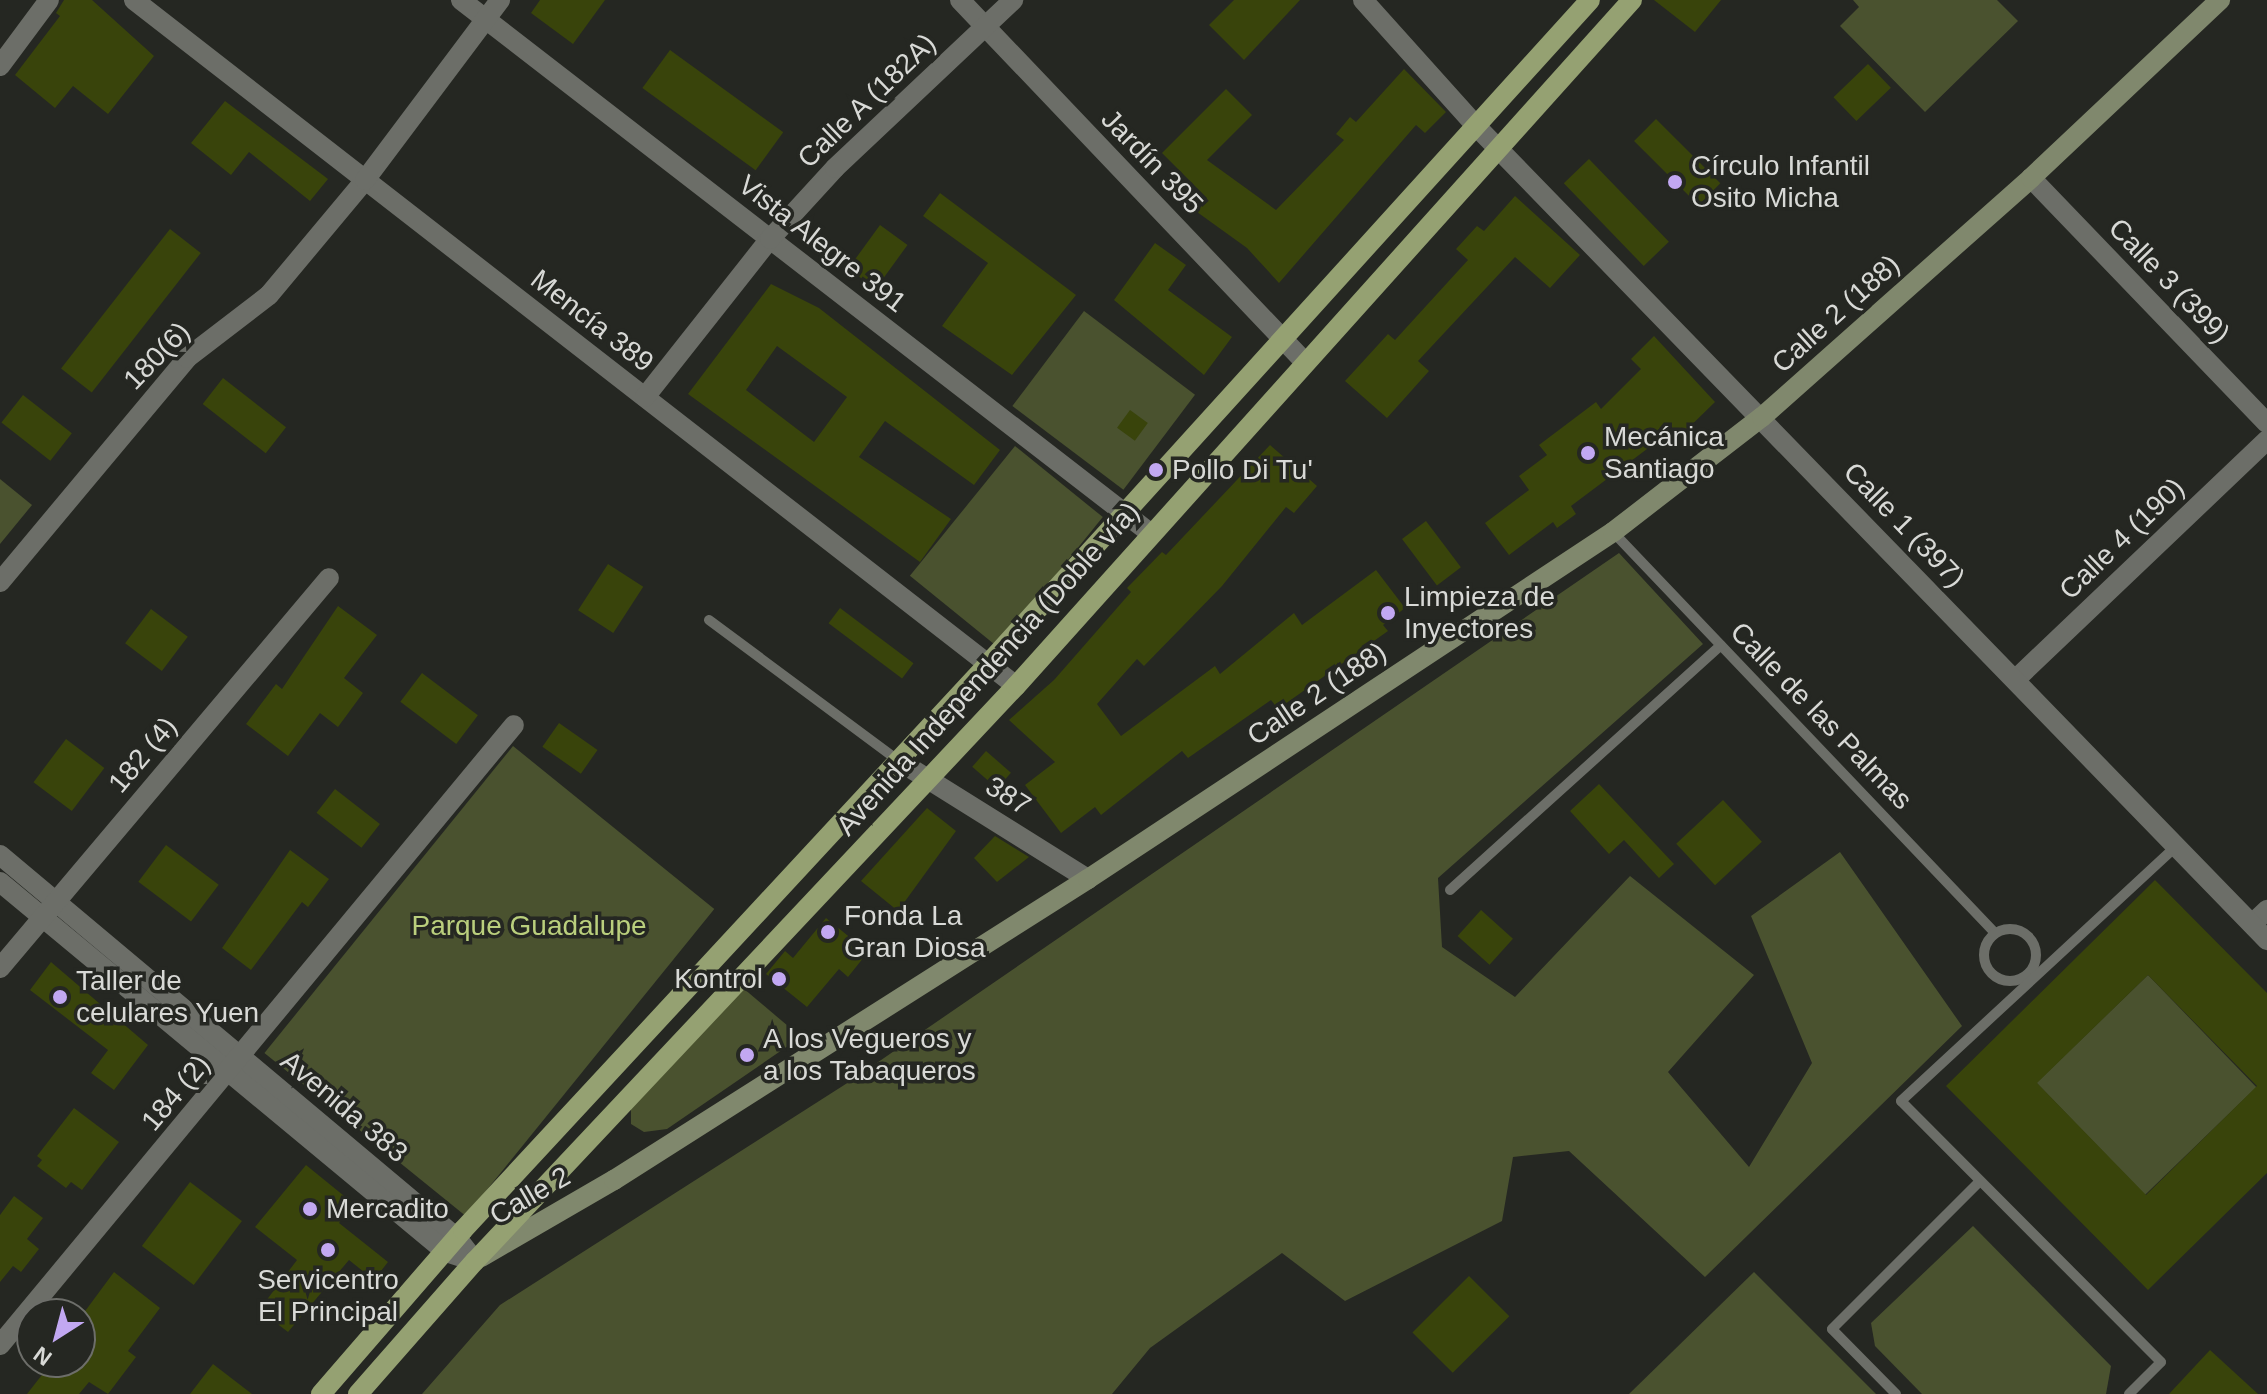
<!DOCTYPE html>
<html>
<head>
<meta charset="utf-8">
<style>
	body { margin:0 }
	#map { position:relative; width:2267px; height:1394px; overflow:hidden; background:#252722; font-family:Helvetica,sans-serif }
	div>[style] { position:absolute }
	[style*='--x'] { left:calc(var(--x)*1px); top:calc(var(--y)*1px); width:calc(var(--w)*1px); rotate:calc(var(--a)*1deg) }
	.green>* { inset:0; background:#4a522f; transform-origin:0 0 }
	.building>* { inset:0; background:#39440b; transform-origin:0 0 }
	.service>* { height:10px; margin:-5px; padding:0 5px; transform-origin:5px; border-radius:5px; background:#6c6e68 }
	.service>.ring { margin:-5px; padding:0; box-sizing:content-box; background:none; border:10px solid #6c6e68; border-radius:50% }
	.minor>* { height:20px; margin:-10px; padding:0 10px; transform-origin:10px; border-radius:10px; background:#6c6e68 }
	.tertiary>* { height:20px; margin:-10px; padding:0 10px; transform-origin:10px; border-radius:10px; background:#6c6e68 }
	.secondary>* { height:20px; margin:-10px; padding:0 10px; transform-origin:10px; border-radius:10px; background:#80886d }
	.primary>* { height:20px; margin:-10px; padding:0 10px; transform-origin:10px; border-radius:10px; background:#95a172 }
	.dots>* { width:22px; height:22px; translate:-50% -50%; box-sizing:border-box; border:4px solid #252722; border-radius:50% }
	span { translate:-50% -50%; white-space:nowrap; text-align:center; line-height:1.15; -webkit-text-stroke:7px #252722; paint-order:stroke }
	.street-label { font-size:28px; color:#d8d9d6 }
	.poi-label { font-size:28px; color:#d8d9d6 }
	.left { translate:0 -50%; text-align:left }
	.right { translate:-100% -50%; text-align:right }
	.park-label { font-size:28px; color:#bacf7d }
	.north { position:absolute; left:16px; top:1298px; width:80px; height:80px; box-sizing:border-box; background:#252722; border:2px solid #6d6e6a; border-radius:50%; rotate:216deg; font-size:22px; font-weight:700; line-height:32px; text-align:center; color:#d8d9d6 }
	.north::after { content:''; display:block; margin:auto; width:28px; height:36px; background:#c2a8f2; clip-path:polygon(50% 0,100% 100%,50% 72%,0 100%) }
</style>
</head>
<body>
<div id="map">
	<div class="green">
		<i style="clip-path:polygon(1853px 0,1997px 0,2018px 21px,1925px 112px,1840px 26px,1859px 7px)"></i>
		<i style="left:1084px;top:311px;width:139px;height:119px;rotate:37deg"></i>
		<i style="left:1015px;top:446px;width:113px;height:167px;rotate:39deg"></i>
		<i style="clip-path:polygon(0 479px,32px 505px,0 544px)"></i>
		<i style="clip-path:polygon(1619px 553px,1703px 644px,1438px 878px,1442px 947px,1515px 997px,1630px 876px,1754px 975px,1668px 1072px,1749px 1167px,1812px 1063px,1751px 916px,1840px 852px,1962px 1026px,1705px 1277px,1569px 1151px,1513px 1157px,1502px 1221px,1345px 1301px,1282px 1253px,1150px 1348px,1112px 1394px,422px 1394px,500px 1305px,852px 1080px)"></i>
		<i style="left:513px;top:746px;width:259px;height:395px;rotate:39deg"></i>
		<i style="left:2148px;top:975px;width:156px;height:155px;rotate:46deg"></i>
		<i style="clip-path:polygon(743px 988px,801px 1037px,667px 1129px,644px 1132px,631px 1124px,631px 1108px)"></i>
		<i style="clip-path:polygon(1973px 1226px,2111px 1366px,2106px 1394px,1922px 1394px,1875px 1346px,1871px 1323px)"></i>
		<i style="clip-path:polygon(1754px 1272px,1876px 1394px,1629px 1394px)"></i>
	</div>
	<div class="building">
		<i style="clip-path:polygon(64px 0,92px 0,154px 56px,108px 114px,73px 86px,55px 108px,15px 75px,60px 16px,56px 13px)"></i>
		<i style="clip-path:polygon(540px 0,605px 0,573px 44px,531px 13px)"></i>
		<i style="clip-path:polygon(1234px 0,1300px 0,1244px 60px,1209px 25px)"></i>
		<i style="clip-path:polygon(1654px 0,1721px 0,1695px 32px)"></i>
		<i style="left:670px;top:50px;width:140px;height:47px;rotate:36deg"></i>
		<i style="left:1868px;top:64px;width:33px;height:48px;rotate:46deg"></i>
		<i style="clip-path:polygon(1404px 69px,1446px 112px,1425px 133px,1416px 125px,1279px 283px,1247px 248px,1197px 212px,1207px 198px,1162px 153px,1226px 89px,1252px 115px,1207px 160px,1276px 210px,1344px 140px,1336px 134px,1350px 117px,1356px 122px)"></i>
		<i style="clip-path:polygon(225px 101px,328px 179px,310px 201px,249px 152px,231px 175px,191px 143px)"></i>
		<i style="left:1656px;top:119px;width:91px;height:31px;rotate:45deg"></i>
		<i style="left:1589px;top:159px;width:115px;height:35px;rotate:46deg"></i>
		<i style="clip-path:polygon(940px 193px,1076px 295px,1012px 375px,942px 326px,988px 263px,923px 216px)"></i>
		<i style="clip-path:polygon(1515px 196px,1580px 255px,1550px 288px,1515px 257px,1418px 361px,1429px 371px,1387px 418px,1345px 381px,1388px 334px,1395px 340px,1468px 260px,1456px 249px,1477px 226px,1484px 231px)"></i>
		<i style="left:880px;top:225px;width:34px;height:54px;rotate:36deg"></i>
		<i style="left:170px;top:229px;width:39px;height:177px;rotate:38deg"></i>
		<i style="clip-path:polygon(1155px 243px,1186px 265px,1168px 290px,1232px 337px,1204px 375px,1114px 300px)"></i>
		<i style="clip-path:polygon(evenodd,771px 284px,819px 308px,1000px 450px,974px 485px,885px 421px,859px 457px,951px 519px,920px 562px,688px 394px,771px 284px,777px 346px,847px 397px,814px 442px,746px 390px,777px 346px)"></i>
		<i style="clip-path:polygon(1654px 336px,1715px 402px,1671px 445px,1663px 437px,1571px 506px,1576px 514px,1557px 528px,1553px 522px,1509px 555px,1485px 523px,1529px 490px,1519px 476px,1547px 455px,1539px 445px,1596px 402px,1601px 409px,1641px 369px,1631px 359px)"></i>
		<i style="left:223px;top:378px;width:80px;height:33px;rotate:38deg"></i>
		<i style="left:23px;top:395px;width:62px;height:35px;rotate:38deg"></i>
		<i style="left:1130px;top:410px;width:22px;height:22px;rotate:36deg"></i>
		<i style="clip-path:polygon(1270px 445px,1317px 486px,1294px 513px,1286px 507px,1222px 586px,1144px 666px,1137px 659px,1097px 704px,1121px 736px,1215px 666px,1220px 674px,1294px 613px,1302px 625px,1376px 570px,1405px 608px,1383px 625px,1388px 631px,1278px 709px,1271px 700px,1188px 758px,1182px 751px,1101px 815px,1095px 807px,1061px 833px,1025px 785px,1055px 762px,1009px 720px,1054px 680px,1131px 592px,1127px 588px,1162px 552px,1166px 555px)"></i>
		<i style="left:1426px;top:521px;width:58px;height:30px;rotate:53deg"></i>
		<i style="left:608px;top:564px;width:42px;height:55px;rotate:33deg"></i>
		<i style="clip-path:polygon(338px 606px,377px 635px,344px 678px,363px 693px,338px 727px,320px 713px,288px 756px,246px 724px,276px 684px,282px 689px)"></i>
		<i style="left:840px;top:608px;width:92px;height:19px;rotate:37deg"></i>
		<i style="left:151px;top:609px;width:46px;height:43px;rotate:37deg"></i>
		<i style="left:422px;top:673px;width:70px;height:36px;rotate:37deg"></i>
		<i style="left:559px;top:723px;width:47px;height:29px;rotate:35deg"></i>
		<i style="left:66px;top:739px;width:48px;height:54px;rotate:37deg"></i>
		<i style="left:986px;top:751px;width:33px;height:21px;rotate:41deg"></i>
		<i style="clip-path:polygon(1599px 784px,1674px 864px,1659px 878px,1624px 840px,1609px 854px,1570px 811px)"></i>
		<i style="left:335px;top:789px;width:57px;height:30px;rotate:38deg"></i>
		<i style="left:1723px;top:800px;width:57px;height:64px;rotate:47deg"></i>
		<i style="clip-path:polygon(927px 808px,956px 831px,898px 911px,861px 881px)"></i>
		<i style="clip-path:polygon(995px 836px,1029px 857px,997px 882px,974px 858px)"></i>
		<i style="left:166px;top:845px;width:66px;height:46px;rotate:37deg"></i>
		<i style="clip-path:polygon(290px 850px,329px 879px,308px 907px,302px 902px,251px 970px,222px 948px)"></i>
		<i style="clip-path:polygon(evenodd,2155px 880px,2267px 993px,2267px 1173px,2148px 1290px,1946px 1086px,2155px 880px,2148px 975px,2257px 1086px,2146px 1195px,2037px 1083px,2148px 975px)"></i>
		<i style="left:1481px;top:910px;width:43px;height:35px;rotate:42deg"></i>
		<i style="clip-path:polygon(826px 918px,868px 952px,848px 977px,839px 969px,807px 1007px,766px 974px,785px 951px,793px 958px)"></i>
		<i style="clip-path:polygon(51px 962px,148px 1045px,114px 1090px,91px 1073px,108px 1050px,30px 990px)"></i>
		<i style="clip-path:polygon(74px 1108px,119px 1142px,82px 1190px,71px 1182px,66px 1188px,37px 1166px,42px 1160px,37px 1156px)"></i>
		<i style="clip-path:polygon(306px 1165px,354px 1204px,339px 1223px,388px 1262px,374px 1280px,349px 1260px,288px 1332px,259px 1310px,297px 1260px,255px 1227px)"></i>
		<i style="left:190px;top:1182px;width:65px;height:80px;rotate:37deg"></i>
		<i style="clip-path:polygon(14px 1196px,43px 1218px,27px 1239px,39px 1249px,21px 1272px,13px 1266px,0 1282px,0 1215px)"></i>
		<i style="clip-path:polygon(114px 1272px,160px 1308px,128px 1351px,136px 1357px,108px 1394px,89px 1382px,79px 1394px,27px 1394px,52px 1362px,80px 1362px,80px 1318px)"></i>
		<i style="left:1469px;top:1276px;width:57px;height:80px;rotate:45deg"></i>
		<i style="clip-path:polygon(2210px 1350px,2258px 1394px,2169px 1394px)"></i>
		<i style="clip-path:polygon(213px 1364px,252px 1394px,190px 1394px)"></i>
	</div>
	<div class="service">
		<i style="--x:1613;--y:532;--w:554;--a:46.39"></i>
		<i style="--x:709;--y:620;--w:237;--a:36.6"></i>
		<i style="--x:1450;--y:890;--w:365;--a:-42.1"></i>
		<i class="ring" style="left:1984px;top:929px;width:42px;height:42px"></i>
		<i style="--x:1896;--y:1394;--w:91;--a:-134.6"></i>
		<i style="--x:1832;--y:1329;--w:209;--a:-45"></i>
		<i style="--x:2129;--y:1394;--w:45;--a:-45"></i>
		<i style="--x:2161;--y:1362;--w:368;--a:-134.9"></i>
		<i style="--x:1901;--y:1101;--w:375;--a:-42.8"></i>
	</div>
	<div class="minor">
		<i style="--x:134;--y:0;--w:1117;--a:37.87"></i>
		<i style="--x:461;--y:0;--w:871;--a:37.72"></i>
		<i style="--x:960;--y:0;--w:499;--a:46.4"></i>
		<i style="--x:1363;--y:0;--w:171;--a:48.1"></i>
		<i style="--x:0;--y:66;--w:82;--a:-53.4"></i>
		<i style="--x:2031;--y:178;--w:340;--a:46.1"></i>
		<i style="--x:645;--y:397;--w:201;--a:-51.7"></i>
		<i style="--x:770;--y:239;--w:96;--a:-47.5"></i>
		<i style="--x:835;--y:168;--w:245;--a:-43.3"></i>
		<i style="--x:0;--y:582;--w:292;--a:-50.1"></i>
		<i style="--x:187;--y:358;--w:103;--a:-37.5"></i>
		<i style="--x:269;--y:295;--w:150;--a:-50.1"></i>
		<i style="--x:365;--y:180;--w:225;--a:-53.1"></i>
		<i style="--x:2015;--y:680;--w:348;--a:-43.6"></i>
		<i style="--x:899;--y:761;--w:223;--a:32"></i>
		<i style="--x:0;--y:855;--w:596;--a:39.97"></i>
		<i style="--x:457;--y:1238;--w:29;--a:52"></i>
		<i style="--x:0;--y:882;--w:579;--a:39.68"></i>
		<i style="--x:446;--y:1252;--w:13;--a:18"></i>
		<i style="--x:2252;--y:924;--w:21;--a:-43"></i>
		<i style="--x:0;--y:968;--w:510;--a:-49.85"></i>
		<i style="--x:0;--y:1345;--w:805;--a:-50.34"></i>
	</div>
	<div class="tertiary">
		<i style="--x:1477;--y:127;--w:1134;--a:45.82"></i>
	</div>
	<div class="secondary">
		<i style="--x:481;--y:1257;--w:154;--a:-30.1"></i>
		<i style="--x:614;--y:1180;--w:561;--a:-32.42"></i>
		<i style="--x:1088;--y:879;--w:629;--a:-33.46"></i>
		<i style="--x:1613;--y:532;--w:188;--a:-37.7"></i>
		<i style="--x:1762;--y:417;--w:360;--a:-41.6"></i>
		<i style="--x:2031;--y:178;--w:260;--a:-43.3"></i>
	</div>
	<div class="primary">
		<i style="--x:321;--y:1394;--w:217;--a:-49.1"></i>
		<i style="--x:463;--y:1230;--w:772;--a:-47.15"></i>
		<i style="--x:988;--y:664;--w:896;--a:-47.8"></i>
		<i style="--x:358;--y:1394;--w:177;--a:-48.7"></i>
		<i style="--x:475;--y:1261;--w:789;--a:-46.75"></i>
		<i style="--x:1016;--y:686;--w:922;--a:-48.08"></i>
	</div>
	<div class="dots">
		<i style="left:1675px;top:182px;background:#c2a8f2"></i>
		<i style="left:1588px;top:453px;background:#c2a8f2"></i>
		<i style="left:1156px;top:470px;background:#c2a8f2"></i>
		<i style="left:1388px;top:613px;background:#c2a8f2"></i>
		<i style="left:828px;top:932px;background:#c2a8f2"></i>
		<i style="left:779px;top:979px;background:#c2a8f2"></i>
		<i style="left:60px;top:997px;background:#c2a8f2"></i>
		<i style="left:747px;top:1055px;background:#c2a8f2"></i>
		<i style="left:310px;top:1209px;background:#c2a8f2"></i>
		<i style="left:328px;top:1250px;background:#c2a8f2"></i>
	</div>
	<div class="street-label">
		<span style="left:867px;top:101px;rotate:-44deg">Calle A (182A)</span>
		<span style="left:1152px;top:162px;rotate:46deg">Jardín 395</span>
		<span style="left:822px;top:244px;rotate:38deg">Vista Alegre 391</span>
		<span style="left:2169px;top:281px;rotate:46deg">Calle 3 (399)</span>
		<span style="left:1836px;top:314px;rotate:-42deg">Calle 2 (188)</span>
		<span style="left:592px;top:321px;rotate:38deg">Mencía 389</span>
		<span style="left:157px;top:356px;rotate:-46deg">180(6)</span>
		<span style="left:1904px;top:525px;rotate:46deg">Calle 1 (397)</span>
		<span style="left:2122px;top:539px;rotate:-44deg">Calle 4 (190)</span>
		<span style="left:988px;top:669px;rotate:-48deg">Avenida Independencia (Doble vía)</span>
		<span style="left:1317px;top:694px;rotate:-34deg">Calle 2 (188)</span>
		<span style="left:1821px;top:716px;rotate:46deg">Calle de las Palmas</span>
		<span style="left:143px;top:755px;rotate:-50deg">182 (4)</span>
		<span style="left:1008px;top:796px;rotate:32deg">387</span>
		<span style="left:176px;top:1093px;rotate:-50deg">184 (2)</span>
		<span style="left:344px;top:1107px;rotate:40deg">Avenida 383</span>
		<span style="left:530px;top:1196px;rotate:-30deg">Calle 2</span>
	</div>
	<div class="poi-label">
		<span class="left" style="left:1691px;top:182px">Círculo Infantil<br>Osito Micha</span>
		<span class="left" style="left:1604px;top:453px">Mecánica<br>Santiago</span>
		<span class="left" style="left:1172px;top:470px">Pollo Di Tu'</span>
		<span class="left" style="left:1404px;top:613px">Limpieza de<br>Inyectores</span>
		<span class="left" style="left:844px;top:932px">Fonda La<br>Gran Diosa</span>
		<span class="right" style="left:763px;top:979px">Kontrol</span>
		<span class="left" style="left:76px;top:997px">Taller de<br>celulares Yuen</span>
		<span class="left" style="left:763px;top:1055px">A los Vegueros y<br>a los Tabaqueros</span>
		<span class="left" style="left:326px;top:1209px">Mercadito</span>
		<span style="left:328px;top:1296px">Servicentro<br>El Principal</span>
	</div>
	<div class="park-label">
		<span style="left:529px;top:926px">Parque Guadalupe</span>
	</div>
	<div class="north">N</div>
</div>
</body>
</html>
